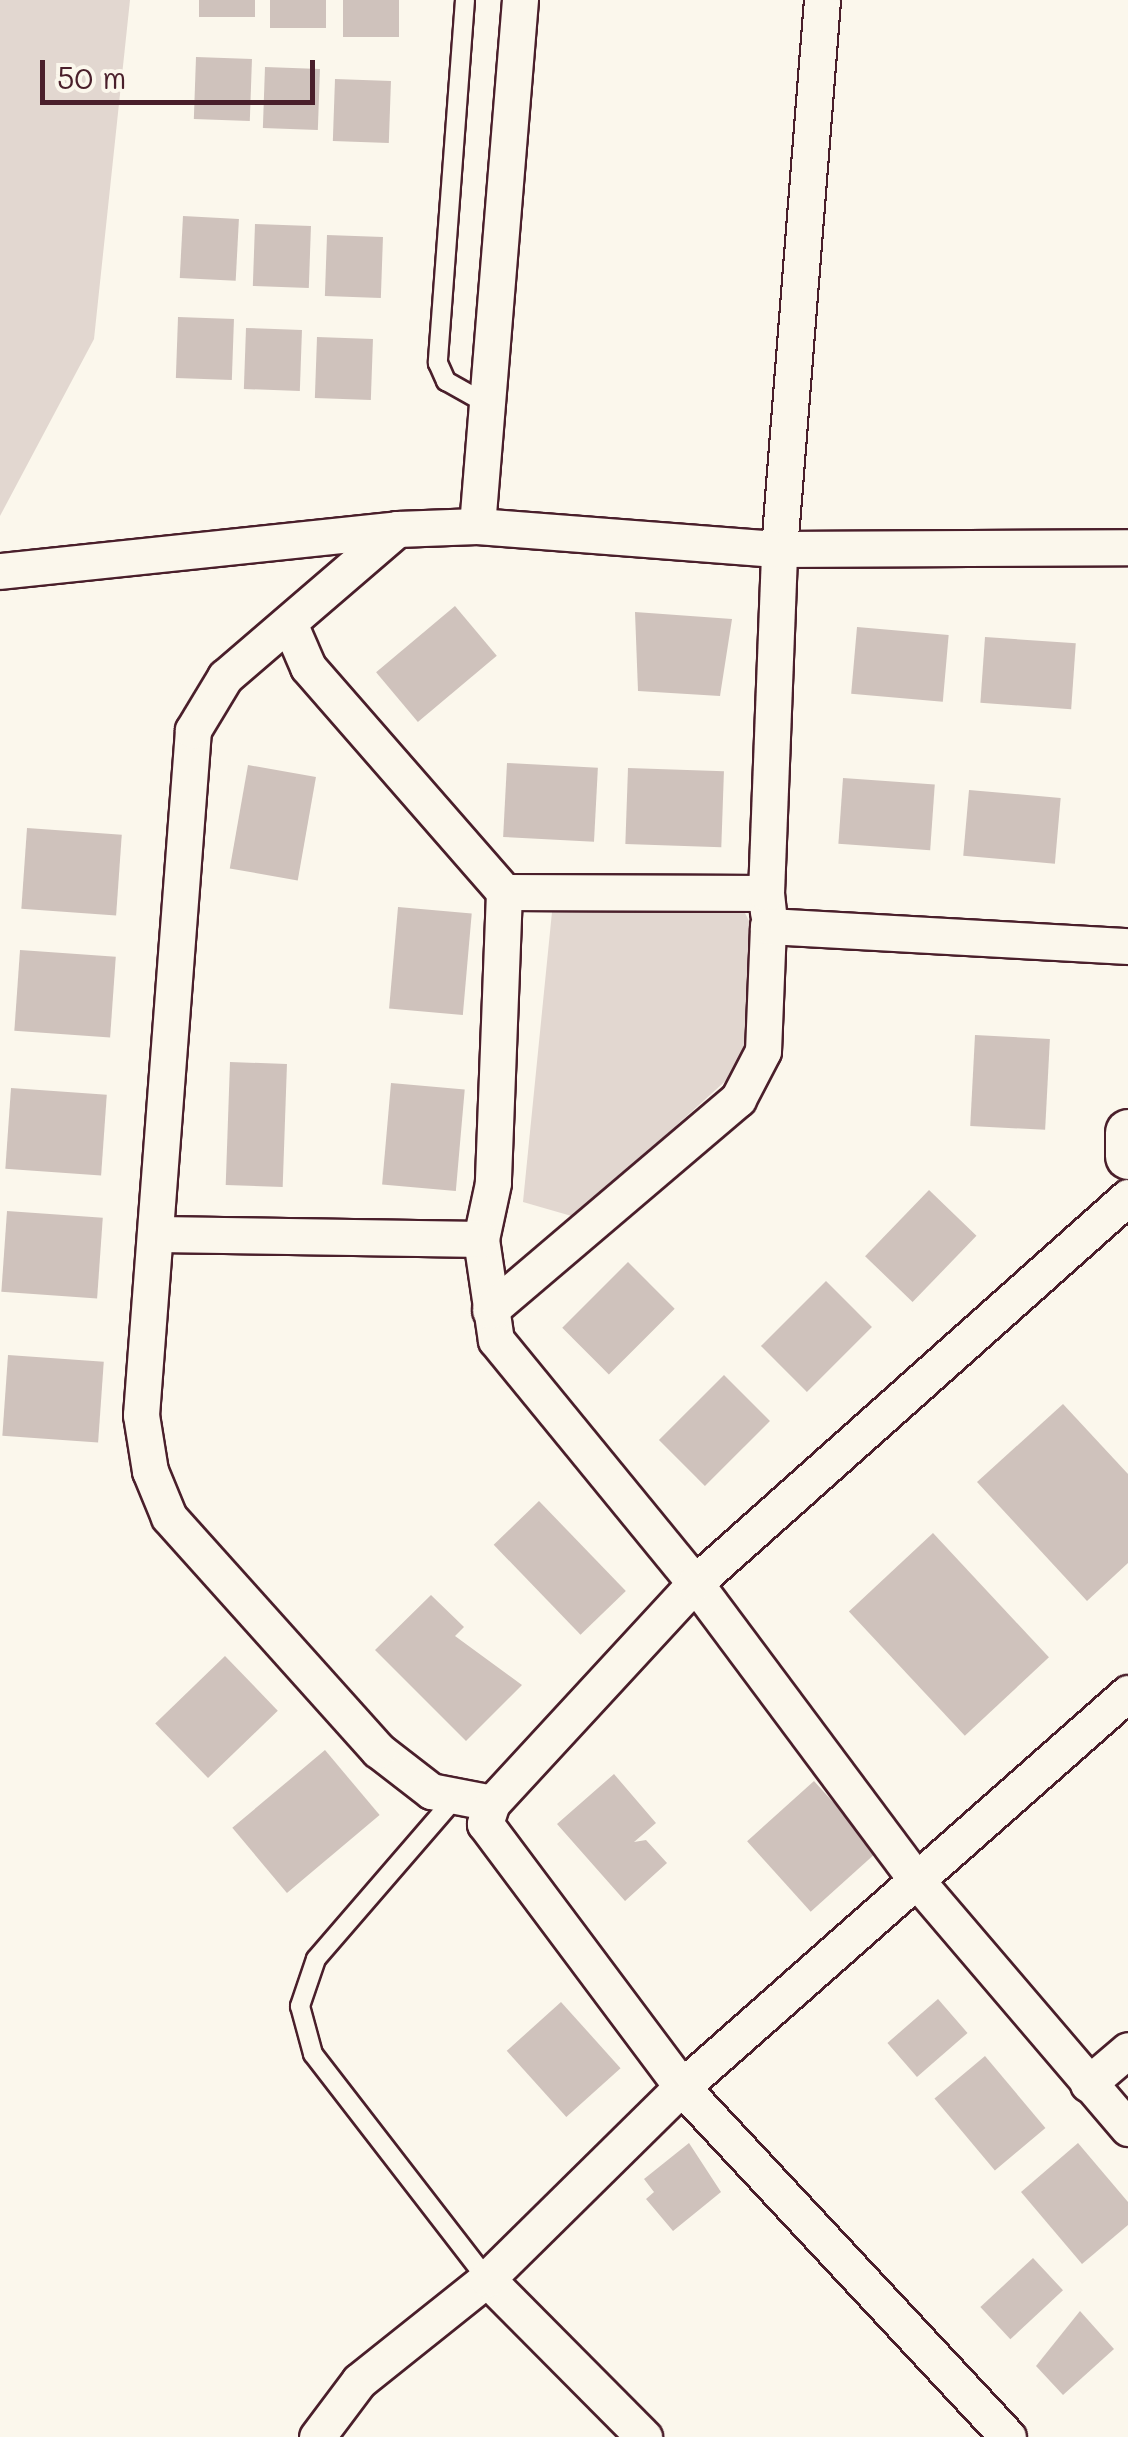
<!DOCTYPE html>
<html>
<head>
<meta charset="utf-8">
<style>
	body { margin:0 }
	#map { position:relative; width:1128px; height:2437px; overflow:hidden; background:#fbf7ec; font-family:Mali,sans-serif }
	div>[style] { position:absolute }
	[style*='--x'] { left:calc(var(--x)*1px); top:calc(var(--y)*1px); width:calc(var(--w)*1px); rotate:calc(var(--a)*1deg) }
	.green>* { inset:0; background:#e2d7d0 }
	.building>* { inset:0; background:#cfc2bc; transform-origin:0 0 }
	.roads { filter:drop-shadow(2px 0 #4a1f2b) drop-shadow(-2px 0 #4a1f2b) drop-shadow(0 2px #4a1f2b) drop-shadow(0 -2px #4a1f2b) }
	.service>* { height:18px; margin:-9px; padding:0 9px; transform-origin:9px; border-radius:9px; background:#fbf7ec }
	.minor>* { height:35px; margin:-17.5px; padding:0 17.5px; transform-origin:17.5px; border-radius:17.5px; background:#fbf7ec }
	.tertiary>* { height:45px; margin:-22.5px; padding:0 22.5px; transform-origin:22.5px; border-radius:22.5px; background:#fbf7ec }
	span { translate:-50% -50%; white-space:nowrap; text-align:center; line-height:1.15; -webkit-text-stroke:8px #fbf7ec; paint-order:stroke }
	.scale { position:absolute; left:40px; top:60px; width:275px; height:45px; box-sizing:border-box; border:5px solid #4a1f2b; border-top:0; padding-left:12px; font-size:30px; line-height:35px; white-space:nowrap; color:#4a1f2b; -webkit-text-stroke:8px #fbf7ec; paint-order:stroke }
</style>
</head>
<body>
<div id="map">
	<div class="green">
		<i style="clip-path:polygon(0 0,130px 0,94px 339px,0 516px)"></i>
		<i style="clip-path:polygon(552px 912px,745px 913px,758px 939px,753px 1033px,731px 1076px,575px 1217px,523px 1202px)"></i>
	</div>
	<div class="building">
		<i style="left:199px;top:0;width:56px;height:17px"></i>
		<i style="left:270px;top:0;width:56px;height:28px"></i>
		<i style="left:343px;top:0;width:56px;height:37px"></i>
		<i style="left:196px;top:57px;width:56px;height:62px;rotate:2deg"></i>
		<i style="left:265px;top:67px;width:55px;height:61px;rotate:2deg"></i>
		<i style="left:335px;top:79px;width:56px;height:62px;rotate:2deg"></i>
		<i style="left:183px;top:216px;width:56px;height:62px;rotate:3deg"></i>
		<i style="left:255px;top:224px;width:56px;height:62px;rotate:2deg"></i>
		<i style="left:327px;top:235px;width:56px;height:61px;rotate:2deg"></i>
		<i style="left:178px;top:317px;width:56px;height:61px;rotate:2deg"></i>
		<i style="left:246px;top:328px;width:56px;height:61px;rotate:2deg"></i>
		<i style="left:317px;top:337px;width:56px;height:61px;rotate:2deg"></i>
		<i style="left:455px;top:606px;width:65px;height:103px;rotate:50deg"></i>
		<i style="clip-path:polygon(635px 612px,732px 619px,720px 696px,638px 691px)"></i>
		<i style="left:857px;top:627px;width:92px;height:67px;rotate:5deg"></i>
		<i style="left:985px;top:637px;width:91px;height:66px;rotate:4deg"></i>
		<i style="left:507px;top:763px;width:91px;height:74px;rotate:3deg"></i>
		<i style="left:248px;top:765px;width:69px;height:105px;rotate:10deg"></i>
		<i style="left:628px;top:768px;width:96px;height:76px;rotate:2deg"></i>
		<i style="left:843px;top:778px;width:92px;height:66px;rotate:4deg"></i>
		<i style="left:969px;top:790px;width:92px;height:66px;rotate:5deg"></i>
		<i style="left:27px;top:828px;width:95px;height:81px;rotate:4deg"></i>
		<i style="left:398px;top:907px;width:74px;height:102px;rotate:5deg"></i>
		<i style="left:20px;top:950px;width:96px;height:81px;rotate:4deg"></i>
		<i style="left:975px;top:1035px;width:75px;height:91px;rotate:3deg"></i>
		<i style="left:230px;top:1062px;width:57px;height:123px;rotate:2deg"></i>
		<i style="left:391px;top:1083px;width:74px;height:102px;rotate:5deg"></i>
		<i style="left:11px;top:1088px;width:96px;height:81px;rotate:4deg"></i>
		<i style="left:929px;top:1190px;width:66px;height:92px;rotate:44deg"></i>
		<i style="left:7px;top:1211px;width:96px;height:81px;rotate:4deg"></i>
		<i style="left:628px;top:1262px;width:66px;height:93px;rotate:45deg"></i>
		<i style="left:826px;top:1281px;width:65px;height:92px;rotate:45deg"></i>
		<i style="left:8px;top:1355px;width:96px;height:81px;rotate:4deg"></i>
		<i style="left:724px;top:1375px;width:65px;height:92px;rotate:45deg"></i>
		<i style="clip-path:polygon(1063px 1404px,1128px 1474px,1128px 1563px,1087px 1601px,977px 1482px)"></i>
		<i style="left:539px;top:1501px;width:125px;height:63px;rotate:46deg"></i>
		<i style="left:933px;top:1533px;width:170px;height:115px;rotate:47deg"></i>
		<i style="clip-path:polygon(431px 1595px,464px 1627px,455px 1636px,522px 1685px,466px 1741px,375px 1650px)"></i>
		<i style="left:225px;top:1656px;width:76px;height:97px;rotate:46deg"></i>
		<i style="left:325px;top:1750px;width:85px;height:121px;rotate:50deg"></i>
		<i style="clip-path:polygon(614px 1774px,656px 1823px,634px 1842px,646px 1840px,667px 1863px,625px 1901px,557px 1824px)"></i>
		<i style="left:814px;top:1781px;width:95px;height:90px;rotate:48deg"></i>
		<i style="left:938px;top:1999px;width:45px;height:67px;rotate:49deg"></i>
		<i style="left:561px;top:2002px;width:89px;height:73px;rotate:48deg"></i>
		<i style="left:985px;top:2056px;width:94px;height:66px;rotate:50deg"></i>
		<i style="clip-path:polygon(689px 2143px,721px 2192px,673px 2231px,646px 2199px,654px 2192px,644px 2179px)"></i>
		<i style="clip-path:polygon(1078px 2143px,1128px 2202px,1128px 2225px,1082px 2264px,1021px 2192px)"></i>
		<i style="left:1033px;top:2258px;width:44px;height:72px;rotate:47deg"></i>
		<i style="clip-path:polygon(1080px 2311px,1114px 2349px,1063px 2395px,1036px 2366px)"></i>
	</div>
	<div class="roads">
		<div class="service">
			<i style="--x:465;--y:0;--w:364;--a:94.3"></i>
			<i style="--x:438;--y:363;--w:20;--a:66"></i>
			<i style="--x:446;--y:381;--w:47;--a:29.3"></i>
			<i style="--x:455;--y:1798;--w:213;--a:130.8"></i>
			<i style="--x:316;--y:1959;--w:50;--a:108.8"></i>
			<i style="--x:300;--y:2006;--w:50;--a:74.8"></i>
			<i style="--x:313;--y:2054;--w:284;--a:52.3"></i>
		</div>
		<div class="minor">
			<i style="--x:477;--y:526;--w:528;--a:-85.33"></i>
			<i style="--x:0;--y:571;--w:399;--a:-6"></i>
			<i style="--x:289;--y:623;--w:48;--a:66.6"></i>
			<i style="--x:308;--y:667;--w:298;--a:48.9"></i>
			<i style="--x:504;--y:892;--w:262;--a:0.2"></i>
			<i style="--x:766;--y:893;--w:20;--a:84"></i>
			<i style="--x:504;--y:892;--w:291;--a:92.2"></i>
			<i style="--x:493;--y:1183;--w:57;--a:102.1"></i>
			<i style="--x:481;--y:1239;--w:102;--a:81.6"></i>
			<i style="--x:496;--y:1340;--w:314;--a:50.7"></i>
			<i style="--x:695;--y:1583;--w:372;--a:53.3"></i>
			<i style="--x:917;--y:1881;--w:325;--a:49.5"></i>
			<i style="--x:766;--y:893;--w:344;--a:-87.8"></i>
			<i style="--x:779;--y:549;--w:551;--a:-85.52"></i>
			<i style="--x:160;--y:1234;--w:321;--a:0.9"></i>
			<i style="--x:490;--y:1310;--w:326;--a:-40.4"></i>
			<i style="--x:738;--y:1099;--w:54;--a:-62.5"></i>
			<i style="--x:763;--y:1051;--w:125;--a:-87.7"></i>
			<i style="--x:768;--y:926;--w:361;--a:3.2"></i>
			<i style="--x:492;--y:1803;--w:62;--a:-168.9"></i>
			<i style="--x:431;--y:1791;--w:67;--a:-142.3"></i>
			<i style="--x:378;--y:1750;--w:313;--a:-131.9"></i>
			<i style="--x:169;--y:1517;--w:50;--a:-112.4"></i>
			<i style="--x:150;--y:1471;--w:57;--a:-99.1"></i>
			<i style="--x:141;--y:1415;--w:687;--a:-85.66"></i>
			<i style="--x:193;--y:730;--w:62;--a:-58.9"></i>
			<i style="--x:225;--y:677;--w:227;--a:-40.7"></i>
			<i style="--x:397;--y:529;--w:80;--a:-2.1"></i>
			<i style="--x:477;--y:526;--w:303;--a:4.4"></i>
			<i style="--x:779;--y:549;--w:349;--a:-0.3"></i>
			<i style="--x:1088;--y:2084;--w:52;--a:-40.4"></i>
			<i style="--x:487;--y:2279;--w:223;--a:45.2"></i>
			<i style="--x:317;--y:2437;--w:70;--a:-53.1"></i>
			<i style="--x:359;--y:2381;--w:164;--a:-38.6"></i>
			<i style="--x:487;--y:2279;--w:274;--a:-44.6"></i>
			<i style="--x:682;--y:2087;--w:595;--a:-41.46"></i>
			<i style="--x:1008;--y:2437;--w:478;--a:-133"></i>
			<i style="--x:682;--y:2087;--w:329;--a:-126.8"></i>
			<i style="--x:485;--y:1824;--w:22;--a:-72"></i>
			<i style="--x:492;--y:1803;--w:299;--a:-47.3"></i>
			<i style="--x:695;--y:1583;--w:580;--a:-41.72"></i>
		</div>
		<div class="tertiary">
			<i style="--x:1128;--y:1132;--w:24;--a:90"></i>
		</div>
	</div>
	<div class="scale">50 m</div>
</div>
</body>
</html>
